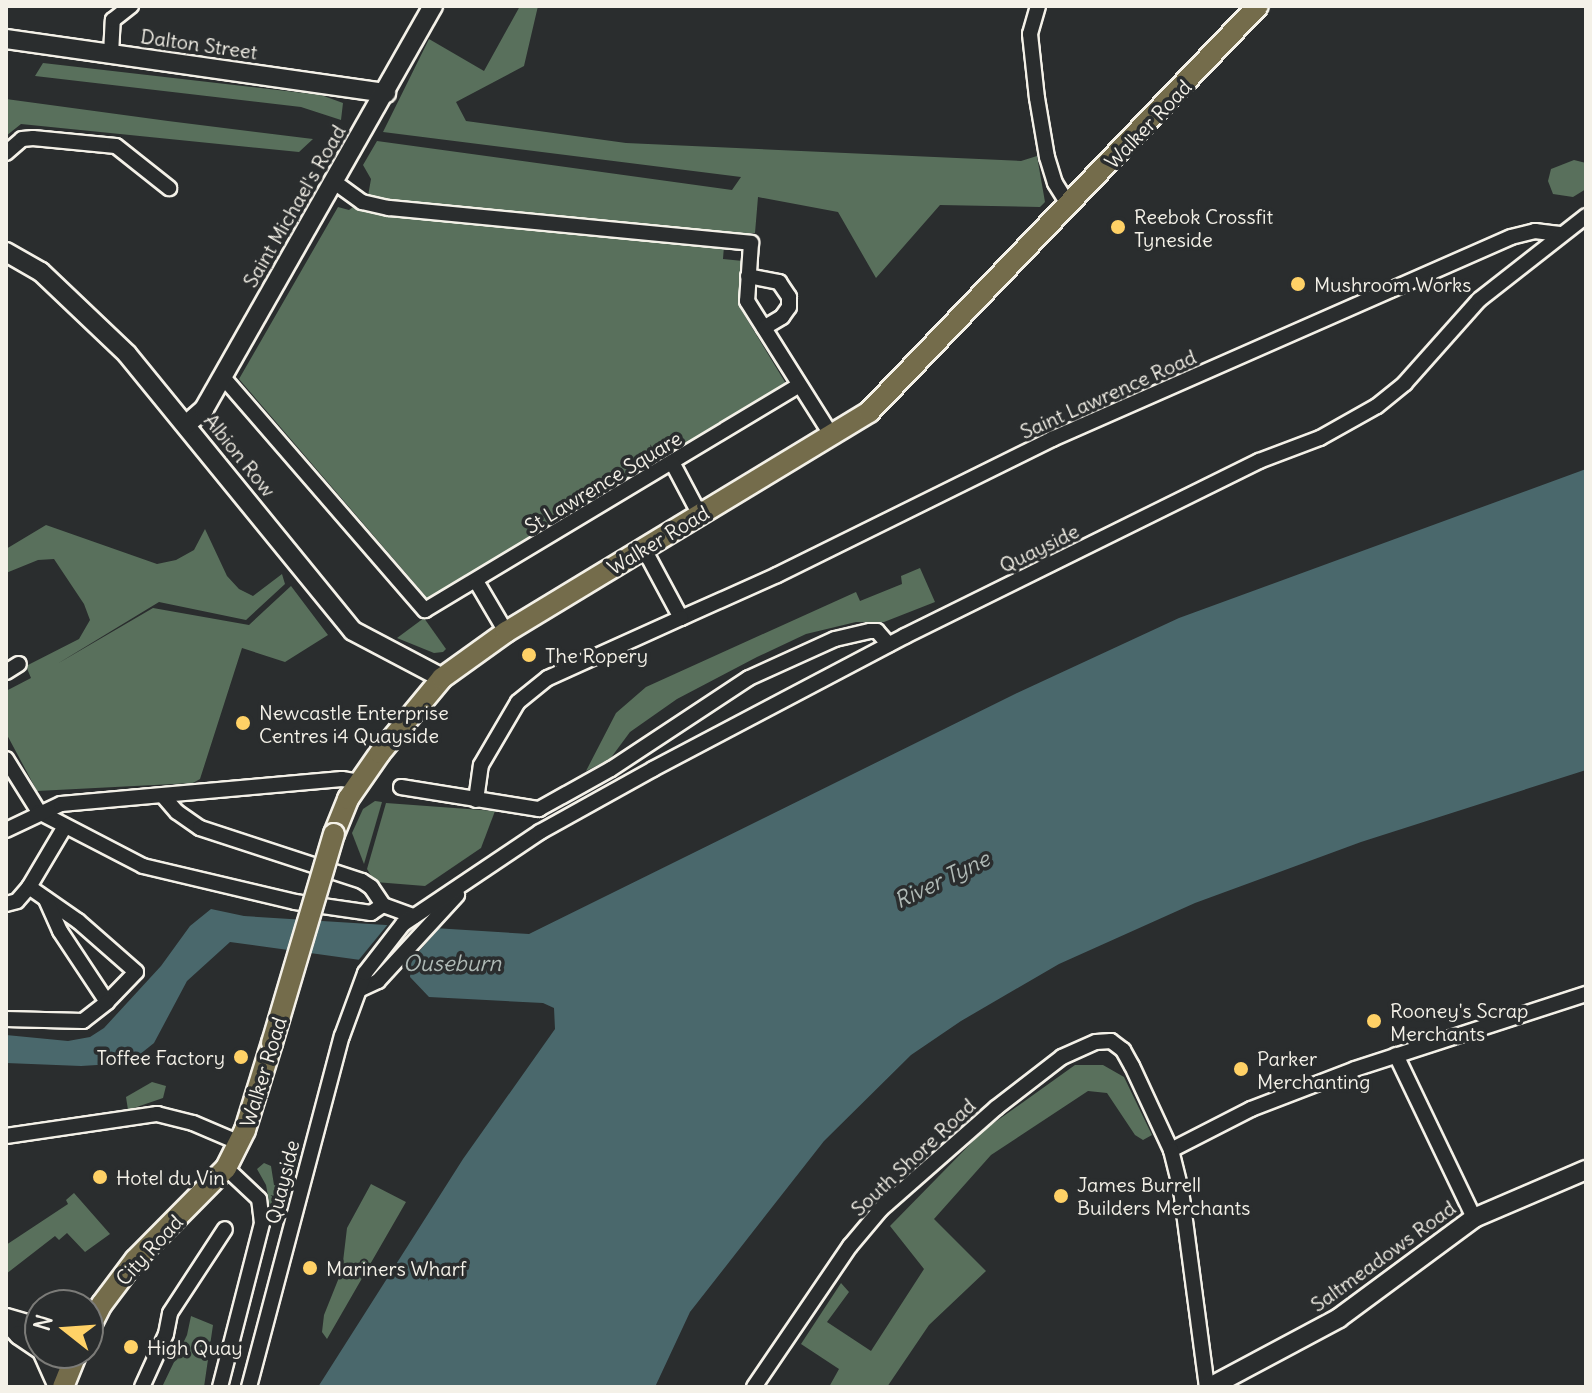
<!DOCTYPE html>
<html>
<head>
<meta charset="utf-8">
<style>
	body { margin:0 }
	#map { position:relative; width:1592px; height:1393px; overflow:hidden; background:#2a2d2e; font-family:Delius,sans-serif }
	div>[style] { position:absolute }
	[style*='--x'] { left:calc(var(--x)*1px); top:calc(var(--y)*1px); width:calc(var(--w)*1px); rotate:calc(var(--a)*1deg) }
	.green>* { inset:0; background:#59705c }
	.water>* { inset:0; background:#4a686c }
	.pier>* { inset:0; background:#2a2d2e }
	.roads { filter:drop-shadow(2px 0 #f4f1e8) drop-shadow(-2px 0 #f4f1e8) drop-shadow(0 2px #f4f1e8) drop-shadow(0 -2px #f4f1e8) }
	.street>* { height:14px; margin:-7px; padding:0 7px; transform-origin:7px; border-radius:7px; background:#2a2d2e }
	.secondary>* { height:18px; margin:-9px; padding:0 9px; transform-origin:9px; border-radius:9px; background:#2a2d2e }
	.primary>* { height:20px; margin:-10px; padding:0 10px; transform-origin:10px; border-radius:10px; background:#746c4b }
	.bridges { filter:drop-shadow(2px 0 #f4f1e8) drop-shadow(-2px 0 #f4f1e8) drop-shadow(0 2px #f4f1e8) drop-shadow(0 -2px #f4f1e8) }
	.primary-bridge>* { height:20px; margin:-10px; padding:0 10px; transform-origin:10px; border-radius:10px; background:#746c4b }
	.dots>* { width:22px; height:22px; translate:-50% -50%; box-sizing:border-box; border:4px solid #2a2d2e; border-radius:50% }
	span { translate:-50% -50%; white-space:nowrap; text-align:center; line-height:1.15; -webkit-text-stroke:7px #2a2d2e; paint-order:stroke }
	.street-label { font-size:20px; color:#f4f1e8 }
	.poi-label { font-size:20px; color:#f4f1e8 }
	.left { translate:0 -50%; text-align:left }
	.right { translate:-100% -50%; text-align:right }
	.water-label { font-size:22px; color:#b0bab6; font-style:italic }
	.frame { position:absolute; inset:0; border:8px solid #f4f1e8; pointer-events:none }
	.north { position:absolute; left:24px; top:1289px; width:80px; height:80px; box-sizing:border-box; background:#2a2d2e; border:2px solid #7b7b78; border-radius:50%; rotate:287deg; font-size:22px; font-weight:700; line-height:32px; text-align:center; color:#f4f1e8 }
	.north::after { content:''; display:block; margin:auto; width:28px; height:36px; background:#ffd166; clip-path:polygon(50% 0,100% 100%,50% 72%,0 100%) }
</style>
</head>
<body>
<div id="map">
	<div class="green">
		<i style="clip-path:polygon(520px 6px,538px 6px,524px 66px,456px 102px,466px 121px,626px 143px,1021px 161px,1037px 156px,1045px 202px,1040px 207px,940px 205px,876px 278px,838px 212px,758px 197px,755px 233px,725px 233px,723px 259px,743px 261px,740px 308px,788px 387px,429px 600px,239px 379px,338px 207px,349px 210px,368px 196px,371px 179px,363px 165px,377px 141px,732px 190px,741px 177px,383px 132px,429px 39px,484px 71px)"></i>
		<i style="clip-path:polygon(43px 63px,321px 95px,343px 103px,341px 120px,301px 107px,35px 76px)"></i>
		<i style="clip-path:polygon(6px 99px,168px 121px,313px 139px,299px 152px,21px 124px,6px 136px)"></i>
		<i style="clip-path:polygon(1574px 160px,1586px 163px,1586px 189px,1573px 197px,1553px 194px,1548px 181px,1551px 169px)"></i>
		<i style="clip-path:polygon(46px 525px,157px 564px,176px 560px,194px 550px,205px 529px,227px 576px,239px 589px,253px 596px,282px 574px,285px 584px,246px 620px,159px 602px,57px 664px,153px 608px,249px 625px,291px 586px,328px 635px,285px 662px,242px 648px,200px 779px,193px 783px,37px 791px,6px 733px,6px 691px,31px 678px,26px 666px,79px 639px,90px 620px,84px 604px,54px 559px,38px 560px,6px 573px,6px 549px)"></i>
		<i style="clip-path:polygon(920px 568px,935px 602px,884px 622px,856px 622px,806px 634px,757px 657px,677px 699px,630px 732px,610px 759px,586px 771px,616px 713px,646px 687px,856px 592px,860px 601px,902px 584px,901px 576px)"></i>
		<i style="clip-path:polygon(424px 618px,446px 649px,443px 652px,434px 653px,397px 638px)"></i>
		<i style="clip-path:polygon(375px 801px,382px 802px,364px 864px,352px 833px,363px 809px)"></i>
		<i style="clip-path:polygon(386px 803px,495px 811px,481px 848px,425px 886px,375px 882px,367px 869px)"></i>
		<i style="clip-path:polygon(1075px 1065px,1103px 1065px,1124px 1077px,1152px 1135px,1143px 1140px,1135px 1135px,1107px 1093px,1088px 1091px,991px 1155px,934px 1219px,986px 1271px,929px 1325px,887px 1387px,829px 1387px,839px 1369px,801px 1344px,841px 1283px,849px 1292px,827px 1322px,871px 1351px,924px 1269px,890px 1226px,984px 1130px)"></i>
		<i style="clip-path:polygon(152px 1082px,166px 1086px,163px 1098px,128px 1110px,126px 1097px)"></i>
		<i style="clip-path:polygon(264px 1163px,271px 1166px,274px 1185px,282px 1187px,275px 1213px,271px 1212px,266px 1185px,257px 1169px)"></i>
		<i style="clip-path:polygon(371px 1184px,406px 1202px,327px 1339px,322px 1332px,324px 1315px,342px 1270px,347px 1228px)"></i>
		<i style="clip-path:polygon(74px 1193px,110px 1234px,85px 1252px,67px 1233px,59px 1240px,55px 1236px,6px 1274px,6px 1245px,68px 1204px,66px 1200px)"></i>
		<i style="clip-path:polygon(191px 1316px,213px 1325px,204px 1387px,162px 1387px,187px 1335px)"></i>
	</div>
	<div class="water">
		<i style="clip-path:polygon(1586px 469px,1586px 770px,1361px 842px,1195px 903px,1059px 964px,961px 1021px,911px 1055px,824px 1141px,690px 1312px,655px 1387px,318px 1387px,463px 1159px,555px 1029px,554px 1008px,543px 1003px,429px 997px,410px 977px,411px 967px,230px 942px,187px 981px,154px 1043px,129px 1063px,81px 1066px,6px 1063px,6px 1035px,68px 1041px,90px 1037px,104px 1028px,161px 966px,190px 926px,211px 909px,244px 916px,529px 934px,1015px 694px,1179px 618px)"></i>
	</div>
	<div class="pier">
		<i style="clip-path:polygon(389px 923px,440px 927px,404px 969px,357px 962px)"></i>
	</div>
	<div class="roads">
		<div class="street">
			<i style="--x:1038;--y:6;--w:29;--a:106"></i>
			<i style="--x:1030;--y:34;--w:64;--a:83.8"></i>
			<i style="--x:1037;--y:98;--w:60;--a:80.4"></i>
			<i style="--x:1047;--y:157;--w:27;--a:73"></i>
			<i style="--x:1055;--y:183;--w:25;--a:58"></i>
			<i style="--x:111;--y:54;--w:34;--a:-87"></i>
			<i style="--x:113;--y:20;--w:23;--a:-38"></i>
			<i style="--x:6;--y:153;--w:21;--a:-41"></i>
			<i style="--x:22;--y:139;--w:11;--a:-5"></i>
			<i style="--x:33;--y:138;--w:83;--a:5.5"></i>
			<i style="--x:116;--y:146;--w:68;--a:38.4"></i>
			<i style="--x:333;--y:181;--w:36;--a:36"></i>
			<i style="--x:362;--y:202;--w:28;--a:13"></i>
			<i style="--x:389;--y:208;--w:364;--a:5.5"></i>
			<i style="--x:751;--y:243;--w:58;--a:93.9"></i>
			<i style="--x:747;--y:301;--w:160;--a:57.8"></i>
			<i style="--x:748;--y:276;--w:32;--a:11"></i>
			<i style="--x:779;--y:282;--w:18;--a:56"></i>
			<i style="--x:789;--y:297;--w:10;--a:90"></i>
			<i style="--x:789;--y:307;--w:12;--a:125"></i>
			<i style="--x:782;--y:317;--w:21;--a:149"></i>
			<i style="--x:222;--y:376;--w:310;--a:49.1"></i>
			<i style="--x:425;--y:610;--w:436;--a:-31"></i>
			<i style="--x:673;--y:464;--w:58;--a:62.1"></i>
			<i style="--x:644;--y:549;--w:78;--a:61.8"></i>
			<i style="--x:681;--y:618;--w:105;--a:-24.1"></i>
			<i style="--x:777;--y:575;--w:307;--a:-26.3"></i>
			<i style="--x:1052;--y:439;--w:501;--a:-23.75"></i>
			<i style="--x:1511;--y:237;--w:25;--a:-14"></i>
			<i style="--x:1535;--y:231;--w:25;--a:7"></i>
			<i style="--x:476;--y:581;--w:59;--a:59.5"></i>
			<i style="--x:6;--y:672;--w:15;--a:-32"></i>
			<i style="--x:6;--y:759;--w:62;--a:58.1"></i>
			<i style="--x:39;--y:812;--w:117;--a:27.4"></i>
			<i style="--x:143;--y:866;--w:156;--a:13.3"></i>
			<i style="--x:295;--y:902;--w:77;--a:8.2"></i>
			<i style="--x:371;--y:913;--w:14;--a:-34"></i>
			<i style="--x:383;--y:905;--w:33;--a:20"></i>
			<i style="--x:401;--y:787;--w:140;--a:9.1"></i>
			<i style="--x:539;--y:809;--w:82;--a:-29.1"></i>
			<i style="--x:611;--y:769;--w:165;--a:-33.4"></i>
			<i style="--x:749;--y:678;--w:94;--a:-24.4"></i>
			<i style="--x:835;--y:639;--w:36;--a:-13"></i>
			<i style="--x:870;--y:631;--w:7;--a:0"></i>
			<i style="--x:877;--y:631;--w:18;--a:49"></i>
			<i style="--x:163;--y:796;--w:21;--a:49"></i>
			<i style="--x:177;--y:812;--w:28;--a:35"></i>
			<i style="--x:200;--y:828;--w:170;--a:18.1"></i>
			<i style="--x:362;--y:881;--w:11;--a:34"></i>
			<i style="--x:371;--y:887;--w:22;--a:56"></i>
			<i style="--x:476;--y:800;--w:35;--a:-82"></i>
			<i style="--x:481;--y:765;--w:73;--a:-59.6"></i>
			<i style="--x:518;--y:702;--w:38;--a:-39"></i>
			<i style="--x:548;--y:678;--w:146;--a:-24.3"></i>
			<i style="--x:6;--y:830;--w:61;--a:-25.3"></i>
			<i style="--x:61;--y:804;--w:282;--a:-5.1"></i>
			<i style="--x:342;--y:779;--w:18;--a:9"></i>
			<i style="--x:29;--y:887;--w:60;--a:34.8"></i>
			<i style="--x:78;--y:921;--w:77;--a:41.3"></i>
			<i style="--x:136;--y:972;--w:42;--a:134"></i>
			<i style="--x:107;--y:1002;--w:85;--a:-123.5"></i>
			<i style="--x:60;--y:931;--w:35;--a:-114"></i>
			<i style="--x:6;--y:904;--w:11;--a:-15"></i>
			<i style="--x:17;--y:901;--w:18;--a:-49"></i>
			<i style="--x:29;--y:887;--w:69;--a:-59.3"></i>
			<i style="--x:361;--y:989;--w:19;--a:-25"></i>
			<i style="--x:378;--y:981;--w:117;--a:-47.4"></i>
			<i style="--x:6;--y:1019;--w:77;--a:1.5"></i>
			<i style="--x:83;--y:1021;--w:31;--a:-38"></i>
			<i style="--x:1396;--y:1055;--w:181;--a:64.4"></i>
			<i style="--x:6;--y:1136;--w:153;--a:-8.3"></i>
			<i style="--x:157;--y:1114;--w:37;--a:14"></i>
			<i style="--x:193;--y:1123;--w:51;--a:23.1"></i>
			<i style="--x:1171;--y:1150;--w:90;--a:-27.1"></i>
			<i style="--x:1251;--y:1109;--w:111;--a:-21"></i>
			<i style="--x:1355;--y:1069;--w:243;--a:-18"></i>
			<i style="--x:142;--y:1387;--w:58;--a:-65.6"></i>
			<i style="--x:166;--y:1334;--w:21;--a:-79"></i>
			<i style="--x:170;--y:1313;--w:100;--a:-56.8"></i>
			<i style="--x:220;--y:1387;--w:169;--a:-75.6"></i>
			<i style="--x:262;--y:1223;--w:24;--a:-97"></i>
			<i style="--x:259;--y:1199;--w:45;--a:-136.8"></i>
			<i style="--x:249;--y:1387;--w:363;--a:-75.2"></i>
			<i style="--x:342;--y:1036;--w:67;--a:-69.9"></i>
			<i style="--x:365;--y:973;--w:62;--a:-52.2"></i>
			<i style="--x:403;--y:924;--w:165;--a:-33.9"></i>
			<i style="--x:540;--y:832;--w:129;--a:-29.1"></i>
			<i style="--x:653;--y:769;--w:285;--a:-27.8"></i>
			<i style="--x:905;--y:636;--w:395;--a:-26.3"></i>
			<i style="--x:1259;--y:461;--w:65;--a:-20.7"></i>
			<i style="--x:1320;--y:438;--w:65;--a:-29.3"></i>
			<i style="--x:1377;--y:406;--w:36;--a:-39"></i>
			<i style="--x:1405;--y:383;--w:111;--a:-48.3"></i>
			<i style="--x:1479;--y:300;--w:136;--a:-38.1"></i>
			<i style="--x:754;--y:1387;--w:171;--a:-55.8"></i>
			<i style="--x:850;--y:1246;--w:48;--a:-50"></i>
			<i style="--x:881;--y:1209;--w:153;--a:-41.3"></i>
			<i style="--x:996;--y:1108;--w:83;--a:-37.7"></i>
			<i style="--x:1062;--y:1057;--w:37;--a:-24"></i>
			<i style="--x:1096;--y:1042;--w:15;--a:-4"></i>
			<i style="--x:1111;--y:1041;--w:15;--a:37"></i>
			<i style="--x:1123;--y:1050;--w:18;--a:61"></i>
			<i style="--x:1132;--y:1066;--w:93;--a:65.1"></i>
			<i style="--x:1171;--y:1150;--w:41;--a:76"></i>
			<i style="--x:1181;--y:1190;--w:199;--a:82.5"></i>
		</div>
		<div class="secondary">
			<i style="--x:6;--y:39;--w:384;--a:8.1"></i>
			<i style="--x:6;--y:252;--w:40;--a:29.7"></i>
			<i style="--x:41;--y:272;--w:119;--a:43.6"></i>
			<i style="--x:127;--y:354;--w:357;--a:50.8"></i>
			<i style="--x:353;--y:631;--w:101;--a:27.8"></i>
			<i style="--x:187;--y:424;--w:23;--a:-41"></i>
			<i style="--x:204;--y:409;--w:464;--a:-60.4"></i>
			<i style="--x:6;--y:1318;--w:35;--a:16"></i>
			<i style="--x:6;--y:1321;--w:19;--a:47"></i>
			<i style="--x:19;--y:1335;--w:25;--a:34"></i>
			<i style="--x:43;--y:1353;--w:37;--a:66"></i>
			<i style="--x:1210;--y:1387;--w:146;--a:-28.1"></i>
			<i style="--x:1339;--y:1318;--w:168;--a:-36.5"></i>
			<i style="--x:1474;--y:1218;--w:122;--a:-23.2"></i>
		</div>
		<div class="primary">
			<i style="--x:334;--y:834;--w:38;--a:-68"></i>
			<i style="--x:348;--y:799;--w:56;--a:-55.2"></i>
			<i style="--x:380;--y:753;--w:97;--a:-50.4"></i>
			<i style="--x:442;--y:678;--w:79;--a:-35.7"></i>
			<i style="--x:506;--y:632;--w:424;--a:-31.2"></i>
			<i style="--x:869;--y:412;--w:562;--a:-46.23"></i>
			<i style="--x:88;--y:1331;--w:30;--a:-63"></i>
			<i style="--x:102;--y:1304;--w:55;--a:-53.1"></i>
			<i style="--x:135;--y:1260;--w:129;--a:-45.3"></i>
			<i style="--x:226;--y:1168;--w:42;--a:-63.4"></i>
			<i style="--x:245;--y:1130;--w:91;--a:-72.8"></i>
			<i style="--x:63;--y:1387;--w:37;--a:-68"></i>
		</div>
	</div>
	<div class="bridges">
		<div class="primary-bridge">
			<i style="--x:272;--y:1043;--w:218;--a:-73.5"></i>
		</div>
	</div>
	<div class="dots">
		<i style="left:1118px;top:227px;background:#ffd166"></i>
		<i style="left:1298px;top:284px;background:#ffd166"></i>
		<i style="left:529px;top:655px;background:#ffd166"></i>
		<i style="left:243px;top:723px;background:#ffd166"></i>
		<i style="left:1374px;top:1021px;background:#ffd166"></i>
		<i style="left:241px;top:1057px;background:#ffd166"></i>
		<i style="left:1241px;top:1069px;background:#ffd166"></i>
		<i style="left:100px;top:1177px;background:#ffd166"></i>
		<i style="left:1061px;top:1196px;background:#ffd166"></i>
		<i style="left:310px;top:1268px;background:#ffd166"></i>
		<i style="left:131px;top:1347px;background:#ffd166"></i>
	</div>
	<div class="street-label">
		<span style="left:199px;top:44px;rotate:8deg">Dalton Street</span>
		<span style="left:1148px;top:124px;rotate:-46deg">Walker Road</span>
		<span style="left:294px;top:206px;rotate:-60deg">Saint Michael's Road</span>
		<span style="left:1108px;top:394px;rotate:-24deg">Saint Lawrence Road</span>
		<span style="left:240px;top:455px;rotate:51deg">Albion Row</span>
		<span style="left:603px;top:482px;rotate:-31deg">St Lawrence Square</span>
		<span style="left:658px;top:540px;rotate:-31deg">Walker Road</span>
		<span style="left:1039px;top:548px;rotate:-26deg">Quayside</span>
		<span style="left:263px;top:1072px;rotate:-73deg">Walker Road</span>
		<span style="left:913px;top:1157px;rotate:-43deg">South Shore Road</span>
		<span style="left:282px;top:1182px;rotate:-76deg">Quayside</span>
		<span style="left:149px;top:1250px;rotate:-47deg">City Road</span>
		<span style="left:1383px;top:1256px;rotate:-36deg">Saltmeadows Road</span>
	</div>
	<div class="poi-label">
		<span class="left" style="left:1134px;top:228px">Reebok Crossfit<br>Tyneside</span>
		<span class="left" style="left:1314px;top:284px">Mushroom Works</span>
		<span class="left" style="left:545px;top:655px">The Ropery</span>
		<span class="left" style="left:259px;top:724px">Newcastle Enterprise<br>Centres i4 Quayside</span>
		<span class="left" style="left:1390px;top:1022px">Rooney's Scrap<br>Merchants</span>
		<span class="right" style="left:225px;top:1057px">Toffee Factory</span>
		<span class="left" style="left:1257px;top:1070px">Parker<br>Merchanting</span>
		<span class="left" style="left:116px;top:1177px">Hotel du Vin</span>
		<span class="left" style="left:1077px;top:1196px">James Burrell<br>Builders Merchants</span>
		<span class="left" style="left:326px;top:1268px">Mariners Wharf</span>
		<span class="left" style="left:147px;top:1347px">High Quay</span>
	</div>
	<div class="water-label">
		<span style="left:942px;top:880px;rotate:-26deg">River Tyne</span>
		<span style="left:452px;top:964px">Ouseburn</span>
	</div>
	<div class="frame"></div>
	<div class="north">N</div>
</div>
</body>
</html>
